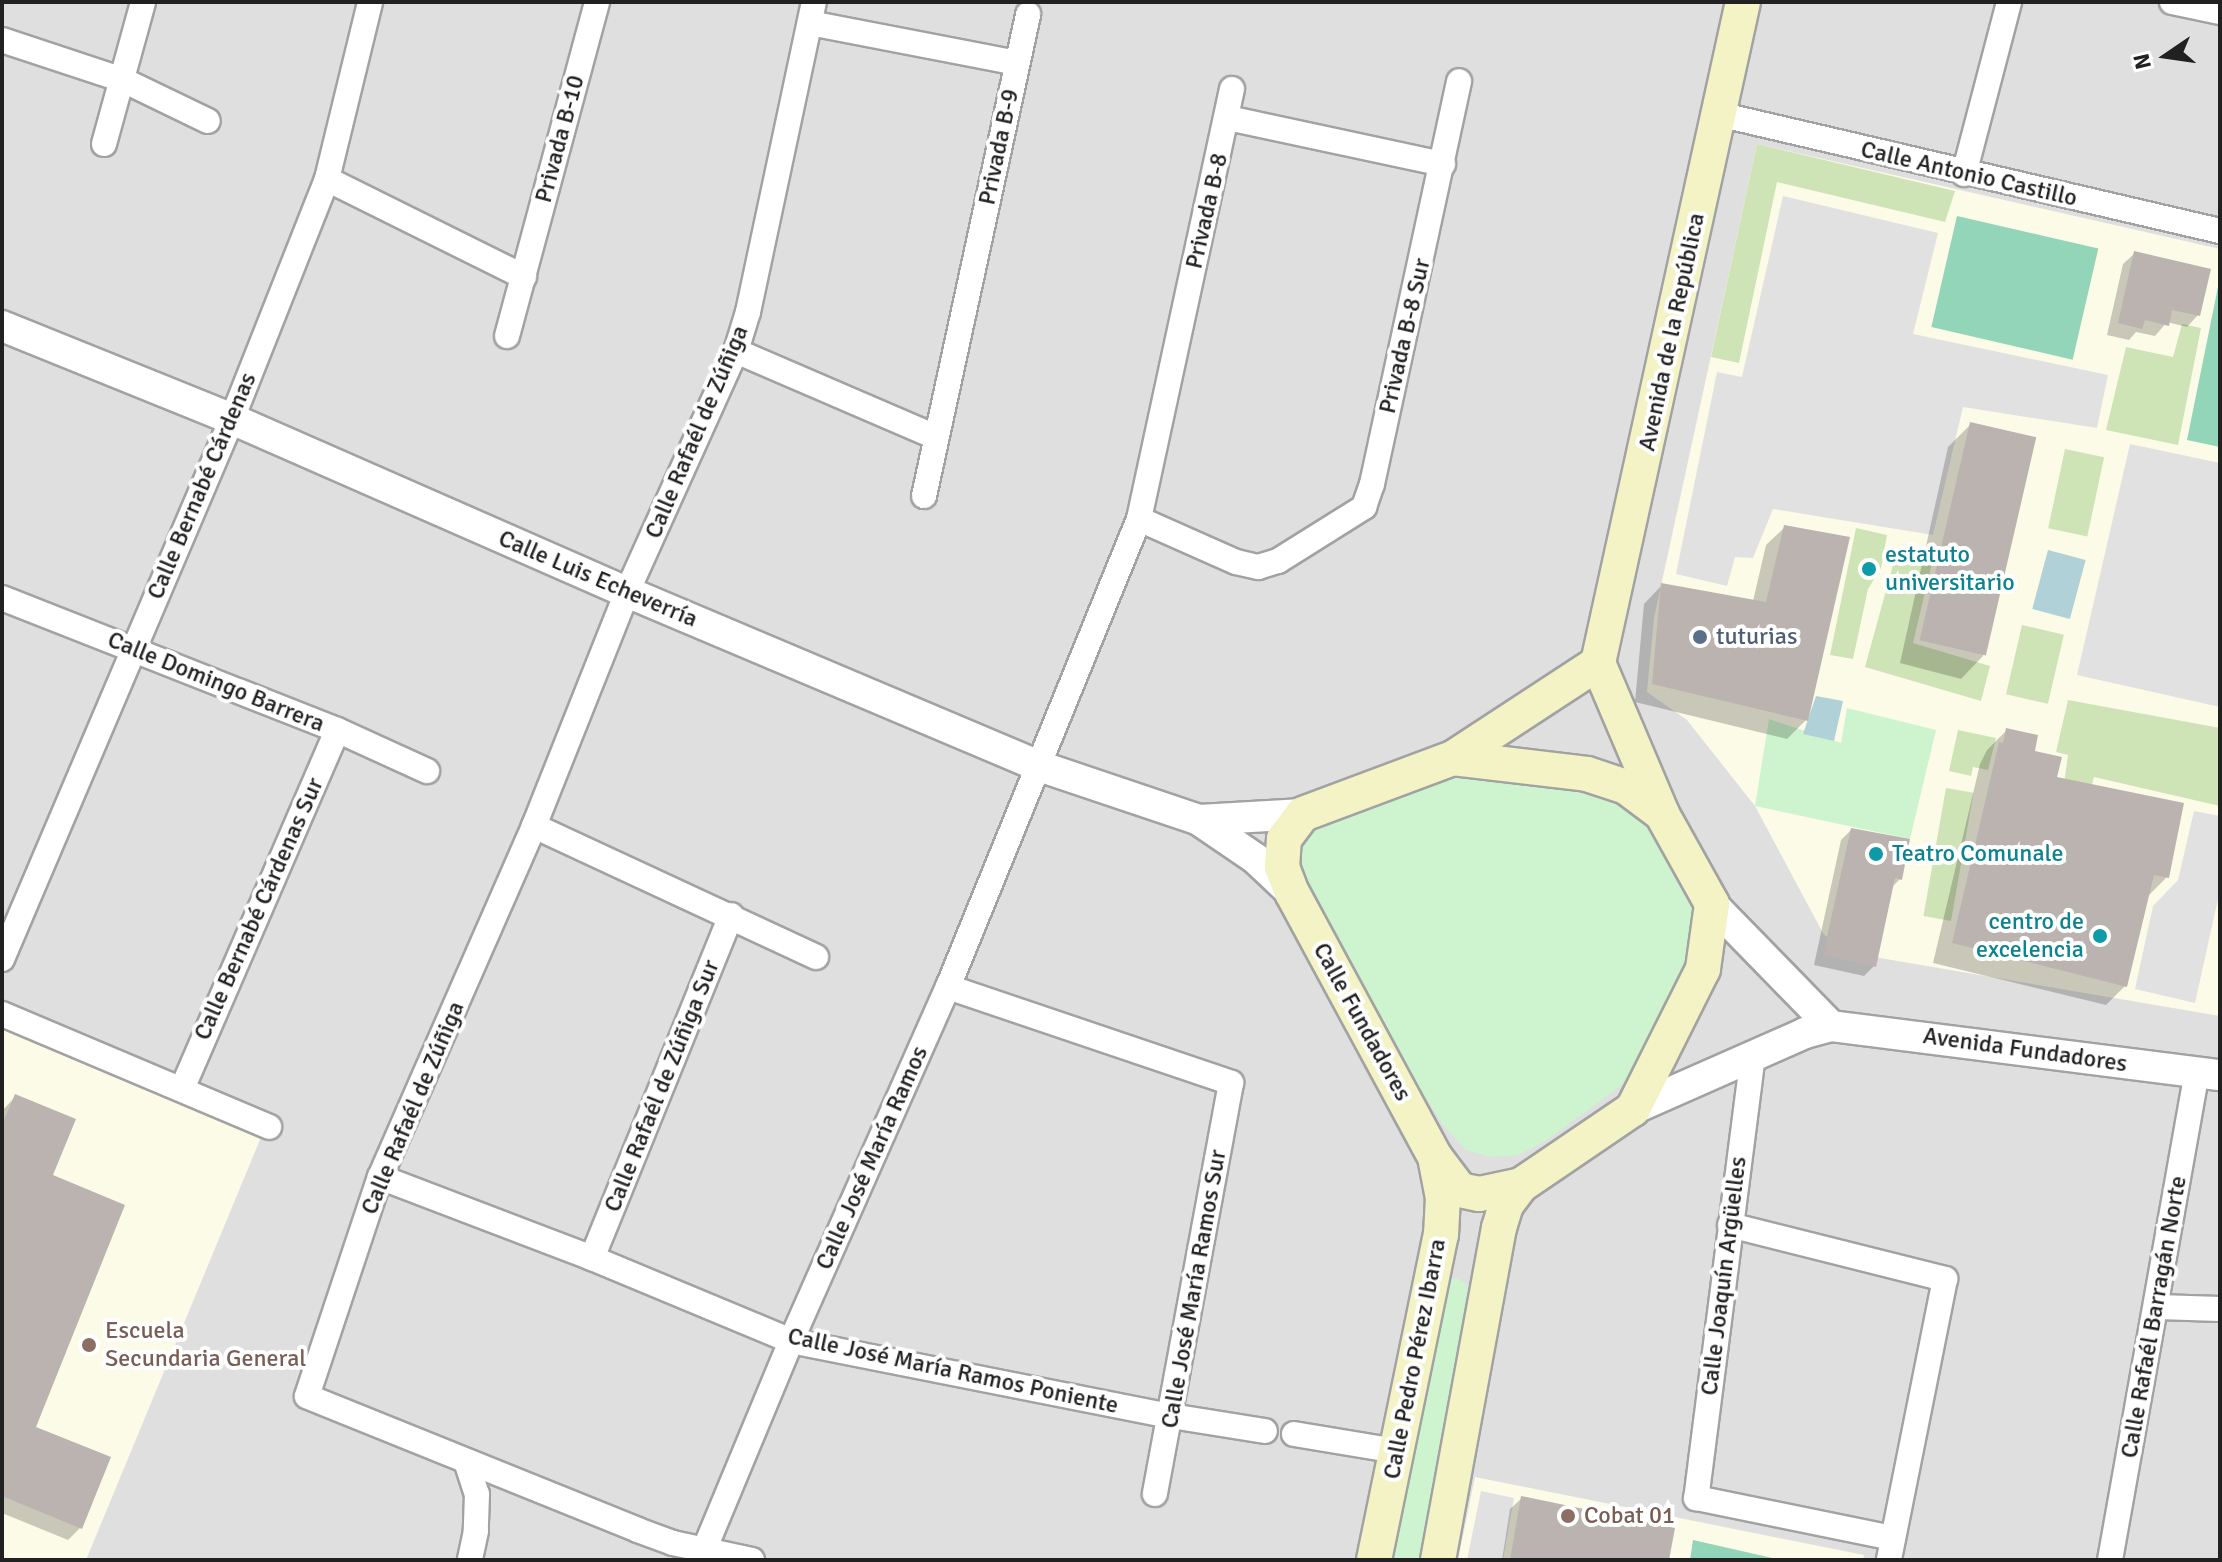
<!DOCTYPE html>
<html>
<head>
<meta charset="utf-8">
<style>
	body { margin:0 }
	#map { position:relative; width:2222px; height:1562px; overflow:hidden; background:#f1eee9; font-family:Signika,sans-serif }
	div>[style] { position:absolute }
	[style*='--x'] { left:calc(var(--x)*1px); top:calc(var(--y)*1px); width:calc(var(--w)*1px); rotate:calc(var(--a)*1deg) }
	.residential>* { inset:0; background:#dfdfdf; transform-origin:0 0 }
	.education>* { inset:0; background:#fcfbe7 }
	.grass>* { inset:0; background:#cfe4b6; transform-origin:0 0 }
	.park>* { inset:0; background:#cdf4ce }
	.pitch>* { inset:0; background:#92d5b8; transform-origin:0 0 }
	.parking>* { inset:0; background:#e1e1e1 }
	.water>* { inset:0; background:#b0d1d8; transform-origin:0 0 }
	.shadow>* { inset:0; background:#0003 }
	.building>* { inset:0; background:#bab3af; transform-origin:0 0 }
	.roads { filter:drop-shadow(2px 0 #a2a2a2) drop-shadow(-2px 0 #a2a2a2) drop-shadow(0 2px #a2a2a2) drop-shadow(0 -2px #a2a2a2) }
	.minor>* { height:24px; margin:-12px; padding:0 12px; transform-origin:12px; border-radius:12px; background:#fff }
	.tertiary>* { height:30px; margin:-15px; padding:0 15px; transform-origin:15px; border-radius:15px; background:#fff }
	.secondary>* { height:34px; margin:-17px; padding:0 17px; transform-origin:17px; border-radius:17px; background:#f3f3c5 }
	.dots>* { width:22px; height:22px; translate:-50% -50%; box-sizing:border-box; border:4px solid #fff; border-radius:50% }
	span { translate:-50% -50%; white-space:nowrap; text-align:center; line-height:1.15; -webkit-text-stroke:8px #fff; paint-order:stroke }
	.street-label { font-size:24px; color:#212121 }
	.culture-label { font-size:24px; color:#0d838f }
	.left { translate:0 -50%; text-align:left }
	.right { translate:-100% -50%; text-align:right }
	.service-label { font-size:24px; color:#4e5e75 }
	.education-label { font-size:24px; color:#785e54 }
	.frame { position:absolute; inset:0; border:4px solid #212121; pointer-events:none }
	.north { position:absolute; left:2126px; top:16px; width:80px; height:80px; -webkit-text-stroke:6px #fff; paint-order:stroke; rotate:257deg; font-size:22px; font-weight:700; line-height:32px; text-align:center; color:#212121 }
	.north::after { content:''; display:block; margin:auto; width:28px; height:36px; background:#212121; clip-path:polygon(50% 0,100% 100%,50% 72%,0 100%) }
</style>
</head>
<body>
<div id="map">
	<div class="residential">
		<i style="left:2px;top:2px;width:2218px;height:1558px"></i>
	</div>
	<div class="education">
		<i style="clip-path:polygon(1757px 144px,2220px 249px,2220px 1016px,1880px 958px,1824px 935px,1755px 806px,1687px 720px,1647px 692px,1654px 618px)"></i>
		<i style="clip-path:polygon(2px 1029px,264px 1130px,86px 1560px,2px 1560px)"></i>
		<i style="clip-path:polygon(1475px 1477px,1864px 1555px,1863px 1560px,1458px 1560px)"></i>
	</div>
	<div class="grass">
		<i style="clip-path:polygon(1757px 144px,1955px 191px,1945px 222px,1777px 182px,1739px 363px,1711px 357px)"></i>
		<i style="clip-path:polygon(2182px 324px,2201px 328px,2178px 445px,2106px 430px,2126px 347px,2173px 357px)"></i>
		<i style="left:2065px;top:449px;width:40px;height:81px;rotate:12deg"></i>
		<i style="clip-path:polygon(1856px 528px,1887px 535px,1881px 568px,1868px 589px,1853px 659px,1830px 655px)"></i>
		<i style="clip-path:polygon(1896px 554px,1932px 563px,1913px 643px,1990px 666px,1981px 701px,1865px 667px)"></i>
		<i style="left:2022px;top:625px;width:43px;height:71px;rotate:13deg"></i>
		<i style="clip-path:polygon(2068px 700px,2220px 728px,2220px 806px,2094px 777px,2089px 795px,2063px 791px,2068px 755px,2056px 752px)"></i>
		<i style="clip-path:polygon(1958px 730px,1996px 738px,1988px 770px,1973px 767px,1971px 776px,1949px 771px)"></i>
		<i style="left:1946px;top:788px;width:28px;height:130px;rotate:10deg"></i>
	</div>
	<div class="park">
		<i style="clip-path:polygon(1847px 708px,1936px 730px,1910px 839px,1755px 806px,1769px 719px,1841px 743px)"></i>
		<i style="clip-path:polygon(1452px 772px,1597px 783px,1645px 814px,1684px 866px,1702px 934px,1642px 1061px,1623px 1084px,1544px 1142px,1518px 1155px,1491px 1157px,1466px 1150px,1443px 1125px,1297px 891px,1292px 835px)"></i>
		<i style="clip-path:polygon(1456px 1278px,1469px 1286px,1475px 1302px,1426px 1560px,1387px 1560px,1444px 1280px)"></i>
	</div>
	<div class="pitch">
		<i style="left:1957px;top:216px;width:145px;height:114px;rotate:13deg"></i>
		<i style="clip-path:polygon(2219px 282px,2220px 282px,2220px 447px,2187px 440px)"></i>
		<i style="clip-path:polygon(1693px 1540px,1781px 1560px,1690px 1560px)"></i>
	</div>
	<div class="parking">
		<i style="clip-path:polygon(1783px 196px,1938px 233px,1913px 334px,2108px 375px,2097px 428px,1963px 407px,1933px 535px,1773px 509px,1753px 558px,1735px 557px,1727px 586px,1676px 574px,1717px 372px,1742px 377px)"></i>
		<i style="clip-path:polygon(2130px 444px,2220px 463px,2220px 707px,2077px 675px)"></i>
		<i style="clip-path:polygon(2194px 811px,2220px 816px,2220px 890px,2195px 1003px,2135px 989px,2153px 906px,2178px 880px)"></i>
		<i style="clip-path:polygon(1481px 1491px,1514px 1498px,1503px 1560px,1467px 1560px)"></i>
	</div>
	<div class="water">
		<i style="left:2048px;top:550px;width:39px;height:61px;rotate:15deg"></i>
		<i style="clip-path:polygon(1816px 696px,1843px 701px,1834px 741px,1803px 734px)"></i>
	</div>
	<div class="shadow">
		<i style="clip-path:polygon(2135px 253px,2198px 315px,2187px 327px,2167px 322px,2155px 336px,2136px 332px,2129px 340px,2107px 335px,2123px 264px)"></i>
		<i style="clip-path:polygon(1971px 424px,1983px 656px,1961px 679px,1900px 663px,1948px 447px)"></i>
		<i style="clip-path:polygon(1785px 527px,1806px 720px,1787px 739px,1635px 702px,1644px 604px,1662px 585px,1753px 601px,1766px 545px)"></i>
		<i style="clip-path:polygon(2007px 730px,2055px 779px,2167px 877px,2147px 897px,2125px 986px,2106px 1005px,1933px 963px,1980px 764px,1987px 750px)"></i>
		<i style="clip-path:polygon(1851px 830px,1900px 879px,1891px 888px,1874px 966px,1864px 976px,1814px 965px,1841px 840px)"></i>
		<i style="clip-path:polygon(15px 1097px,50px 1176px,33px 1428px,80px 1528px,68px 1540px,2px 1513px,2px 1111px)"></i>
		<i style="clip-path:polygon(1522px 1498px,1667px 1560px,1502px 1560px,1510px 1509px)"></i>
	</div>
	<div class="building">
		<i style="clip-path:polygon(2134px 251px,2211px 269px,2200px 316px,2172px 310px,2169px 326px,2145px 320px,2142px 329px,2118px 323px)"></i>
		<i style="left:1970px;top:422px;width:68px;height:224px;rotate:13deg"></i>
		<i style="clip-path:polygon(1784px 525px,1850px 537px,1808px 721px,1652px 684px,1661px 583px,1766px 602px)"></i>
		<i style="clip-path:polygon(2006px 728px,2038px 735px,2035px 751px,2062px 757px,2057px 777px,2184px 803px,2169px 878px,2154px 875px,2127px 987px,1952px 943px,1999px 742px,2003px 743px)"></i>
		<i style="clip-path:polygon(1851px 828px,1910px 839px,1902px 880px,1895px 878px,1876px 967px,1823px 955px)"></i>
		<i style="clip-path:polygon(15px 1094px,76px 1119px,53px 1175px,125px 1205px,36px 1427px,111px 1457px,82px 1529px,2px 1496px,2px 1125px)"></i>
		<i style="clip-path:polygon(1521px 1496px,1675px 1528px,1669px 1560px,1510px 1560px)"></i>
	</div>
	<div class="roads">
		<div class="minor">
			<i style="--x:2172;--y:2;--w:49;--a:11.8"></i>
			<i style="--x:810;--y:23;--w:211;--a:10.9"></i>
			<i style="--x:2;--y:40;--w:127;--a:18.3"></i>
			<i style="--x:123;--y:80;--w:94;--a:25.8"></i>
			<i style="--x:1718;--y:114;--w:515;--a:13.12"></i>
			<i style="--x:1228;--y:118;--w:220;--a:12.1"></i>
			<i style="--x:104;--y:144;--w:147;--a:-74.6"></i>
			<i style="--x:1964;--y:174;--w:178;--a:-75.3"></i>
			<i style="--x:327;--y:179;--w:220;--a:26.4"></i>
			<i style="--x:507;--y:336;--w:346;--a:-74.9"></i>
			<i style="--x:736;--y:351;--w:218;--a:23.3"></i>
			<i style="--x:924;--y:496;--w:493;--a:-77.8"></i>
			<i style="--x:1139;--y:519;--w:106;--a:23.9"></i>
			<i style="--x:1236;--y:562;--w:23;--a:13"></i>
			<i style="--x:1258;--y:567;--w:21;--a:-17"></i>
			<i style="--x:1278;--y:561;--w:102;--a:-32.1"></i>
			<i style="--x:1364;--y:507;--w:24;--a:-71"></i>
			<i style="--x:1372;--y:484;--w:412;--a:-77.8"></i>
			<i style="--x:2;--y:598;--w:360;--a:21.5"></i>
			<i style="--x:337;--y:730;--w:99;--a:24.5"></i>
			<i style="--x:534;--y:826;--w:311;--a:24.9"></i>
			<i style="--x:2;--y:959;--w:587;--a:-66.93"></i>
			<i style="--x:232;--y:419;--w:258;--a:-68.4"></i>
			<i style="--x:327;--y:179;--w:182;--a:-76.3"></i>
			<i style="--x:948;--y:987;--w:299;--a:18.7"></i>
			<i style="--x:1231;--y:1083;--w:418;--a:100.5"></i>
			<i style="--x:2;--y:1014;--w:290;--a:22.9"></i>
			<i style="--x:1753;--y:1055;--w:447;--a:97.3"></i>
			<i style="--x:1696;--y:1498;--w:201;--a:11.5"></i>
			<i style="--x:182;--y:1089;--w:391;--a:-66.6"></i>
			<i style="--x:380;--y:1177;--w:227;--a:20.9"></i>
			<i style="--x:592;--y:1258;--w:216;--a:22.6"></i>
			<i style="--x:791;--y:1341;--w:387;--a:11.2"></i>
			<i style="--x:1171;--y:1416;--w:95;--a:9.1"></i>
			<i style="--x:1730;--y:1225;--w:222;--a:14.1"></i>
			<i style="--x:1945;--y:1279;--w:287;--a:101.3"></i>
			<i style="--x:592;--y:1258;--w:370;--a:-67.9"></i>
			<i style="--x:2158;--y:1307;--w:62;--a:1.8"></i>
			<i style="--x:1294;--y:1434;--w:104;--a:9.4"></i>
			<i style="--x:466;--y:1461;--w:35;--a:72"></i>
			<i style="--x:477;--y:1494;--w:37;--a:92"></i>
			<i style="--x:476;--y:1531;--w:30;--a:102"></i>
			<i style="--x:700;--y:1560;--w:237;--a:-67.4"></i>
			<i style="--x:791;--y:1341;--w:387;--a:-66.1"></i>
			<i style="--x:948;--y:987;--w:505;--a:-67.8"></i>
			<i style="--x:1139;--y:519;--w:440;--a:-77.8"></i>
			<i style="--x:752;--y:1560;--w:81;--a:-167.9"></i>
			<i style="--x:673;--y:1543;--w:37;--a:-160"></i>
			<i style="--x:638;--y:1530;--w:357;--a:-158"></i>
			<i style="--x:307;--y:1396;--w:231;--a:-71.6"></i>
			<i style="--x:380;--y:1177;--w:383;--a:-66.3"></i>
			<i style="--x:534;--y:826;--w:252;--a:-68.3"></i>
			<i style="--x:627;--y:592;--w:265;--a:-65.7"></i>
			<i style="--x:736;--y:351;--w:41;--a:-72.9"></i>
			<i style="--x:748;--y:312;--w:317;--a:-78"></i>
			<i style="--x:2110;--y:1560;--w:494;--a:-79.9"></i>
		</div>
		<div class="tertiary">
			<i style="--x:2;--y:326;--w:248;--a:22"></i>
			<i style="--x:232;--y:419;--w:431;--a:23.7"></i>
			<i style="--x:627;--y:592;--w:444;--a:22.9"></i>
			<i style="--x:1036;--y:765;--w:172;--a:18.6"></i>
			<i style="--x:1199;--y:820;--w:69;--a:34.4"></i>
			<i style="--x:1256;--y:859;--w:50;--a:43.4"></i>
			<i style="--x:1199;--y:820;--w:104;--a:-3.3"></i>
			<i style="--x:1712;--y:904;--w:170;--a:45.7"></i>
			<i style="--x:1633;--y:1109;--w:188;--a:-23.8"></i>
			<i style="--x:1805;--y:1033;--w:27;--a:-15"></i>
			<i style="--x:1831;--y:1026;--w:392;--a:7.2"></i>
		</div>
		<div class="secondary">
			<i style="--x:1598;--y:663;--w:164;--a:67"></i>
			<i style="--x:1662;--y:814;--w:103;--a:60.9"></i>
			<i style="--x:1712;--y:904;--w:66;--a:97.9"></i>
			<i style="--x:1703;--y:969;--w:157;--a:116.6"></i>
			<i style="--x:1633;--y:1109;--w:135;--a:145.8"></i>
			<i style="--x:1521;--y:1185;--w:43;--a:167.9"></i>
			<i style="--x:1479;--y:1194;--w:19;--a:-168"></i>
			<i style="--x:1460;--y:1190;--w:41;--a:-127.1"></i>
			<i style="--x:1435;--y:1157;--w:300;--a:-118.4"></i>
			<i style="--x:1292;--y:893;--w:28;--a:-111"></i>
			<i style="--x:1282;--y:867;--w:28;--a:-86"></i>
			<i style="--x:1284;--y:839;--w:31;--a:-53"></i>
			<i style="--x:1303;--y:814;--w:160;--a:-20.5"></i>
			<i style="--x:1453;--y:758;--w:135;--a:6.8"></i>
			<i style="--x:1587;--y:774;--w:41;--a:18.4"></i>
			<i style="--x:1626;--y:787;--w:45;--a:36.9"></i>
			<i style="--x:1598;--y:663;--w:677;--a:-77.63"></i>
			<i style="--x:1453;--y:758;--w:173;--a:-33.2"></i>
			<i style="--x:1374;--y:1560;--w:332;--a:-78.4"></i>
			<i style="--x:1441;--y:1235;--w:37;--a:-87"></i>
			<i style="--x:1443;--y:1198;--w:37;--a:-101"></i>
			<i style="--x:1438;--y:1560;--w:338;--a:-79.6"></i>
			<i style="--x:1499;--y:1228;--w:24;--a:-73"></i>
			<i style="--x:1506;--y:1205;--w:25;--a:-53"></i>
		</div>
	</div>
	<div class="dots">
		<i style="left:1869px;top:569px;background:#0f9aa8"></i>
		<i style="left:1700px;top:637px;background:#5c6f8a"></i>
		<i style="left:1876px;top:854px;background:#0f9aa8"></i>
		<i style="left:2100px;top:936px;background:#0f9aa8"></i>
		<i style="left:89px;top:1345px;background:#8d6e63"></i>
		<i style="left:1568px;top:1516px;background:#8d6e63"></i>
	</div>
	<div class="street-label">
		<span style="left:560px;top:139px;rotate:-75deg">Privada B-10</span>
		<span style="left:999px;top:147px;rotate:-78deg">Privada B-9</span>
		<span style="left:1969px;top:174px;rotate:13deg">Calle Antonio Castillo</span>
		<span style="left:1207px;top:211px;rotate:-77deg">Privada B-8</span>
		<span style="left:1672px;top:332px;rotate:-78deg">Avenida de la República</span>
		<span style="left:1405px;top:336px;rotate:-77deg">Privada B-8 Sur</span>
		<span style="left:697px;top:432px;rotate:-67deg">Calle Rafaél de Zúñiga</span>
		<span style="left:202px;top:486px;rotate:-67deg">Calle Bernabé Cárdenas</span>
		<span style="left:598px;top:579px;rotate:23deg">Calle Luis Echeverría</span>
		<span style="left:216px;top:682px;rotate:22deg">Calle Domingo Barrera</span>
		<span style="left:259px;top:909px;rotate:-66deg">Calle Bernabé Cárdenas Sur</span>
		<span style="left:1362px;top:1022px;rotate:61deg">Calle Fundadores</span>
		<span style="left:2025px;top:1050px;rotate:8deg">Avenida Fundadores</span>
		<span style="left:662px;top:1086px;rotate:-68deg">Calle Rafaél de Zúñiga Sur</span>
		<span style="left:413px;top:1108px;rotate:-67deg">Calle Rafaél de Zúñiga</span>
		<span style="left:872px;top:1158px;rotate:-66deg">Calle José María Ramos</span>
		<span style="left:1724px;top:1276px;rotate:-83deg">Calle Joaquín Argüelles</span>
		<span style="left:1194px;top:1289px;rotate:-80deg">Calle José María Ramos Sur</span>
		<span style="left:2154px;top:1317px;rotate:-80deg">Calle Rafaél Barragán Norte</span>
		<span style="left:1415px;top:1359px;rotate:-79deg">Calle Pedro Pérez Ibarra</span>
		<span style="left:953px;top:1371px;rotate:12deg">Calle José María Ramos Poniente</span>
	</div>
	<div class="culture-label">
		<span class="left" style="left:1885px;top:569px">estatuto<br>universitario</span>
		<span class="left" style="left:1892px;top:854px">Teatro Comunale</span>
		<span class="right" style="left:2084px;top:936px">centro de<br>excelencia</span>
	</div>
	<div class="service-label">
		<span class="left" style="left:1716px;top:637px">tuturias</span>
	</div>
	<div class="education-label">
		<span class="left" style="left:105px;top:1345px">Escuela<br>Secundaria General</span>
		<span class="left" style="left:1584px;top:1516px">Cobat 01</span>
	</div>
	<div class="frame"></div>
	<div class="north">N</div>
</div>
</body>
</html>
